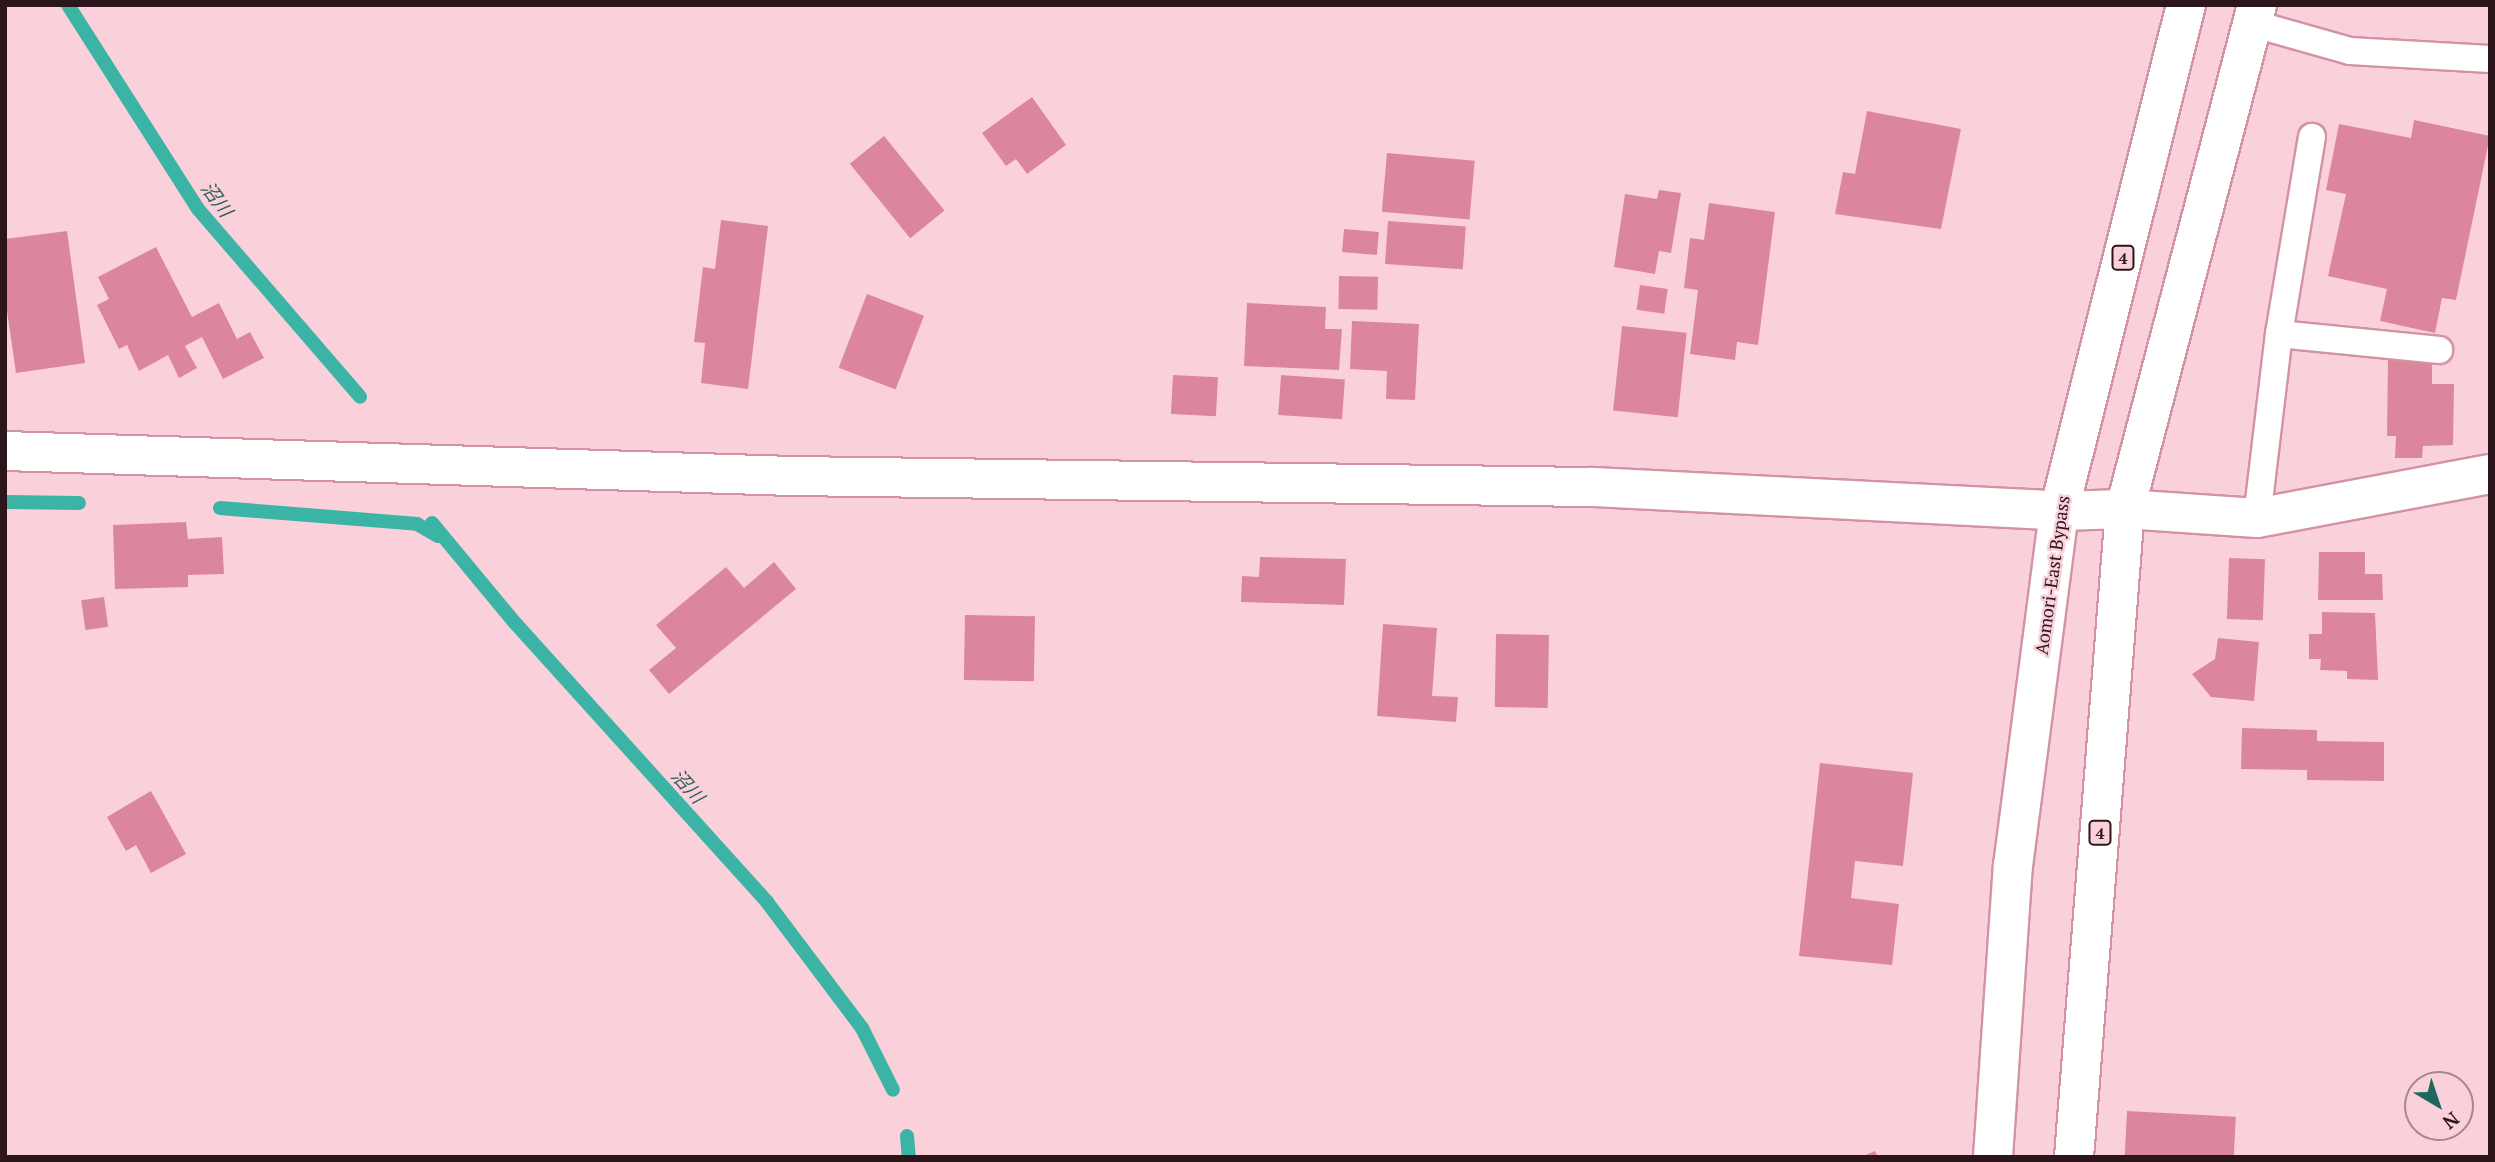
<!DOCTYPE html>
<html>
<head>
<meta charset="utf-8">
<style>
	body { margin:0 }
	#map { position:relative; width:2495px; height:1162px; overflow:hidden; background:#fad1da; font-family:"PT Serif","Noto Sans JP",serif }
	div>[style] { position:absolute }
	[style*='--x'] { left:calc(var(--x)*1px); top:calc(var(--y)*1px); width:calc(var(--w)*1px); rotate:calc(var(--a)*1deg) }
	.stream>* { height:14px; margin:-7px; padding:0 7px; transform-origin:7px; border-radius:7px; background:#3bb4a5 }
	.building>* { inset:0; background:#dc869d; transform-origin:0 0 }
	.roads { filter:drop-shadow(2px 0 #d293a3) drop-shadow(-2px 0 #d293a3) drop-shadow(0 2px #d293a3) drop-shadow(0 -2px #d293a3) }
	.lane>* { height:26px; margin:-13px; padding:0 13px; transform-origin:13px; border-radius:13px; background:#fff }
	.street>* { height:38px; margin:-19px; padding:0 19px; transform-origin:19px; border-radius:19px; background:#fff }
	.secondary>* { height:38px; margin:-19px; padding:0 19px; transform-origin:19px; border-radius:19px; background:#fff }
	.highway>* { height:38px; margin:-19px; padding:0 19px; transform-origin:19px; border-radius:19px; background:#fff }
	span { translate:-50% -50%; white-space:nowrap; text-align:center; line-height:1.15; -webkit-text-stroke:5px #fad1da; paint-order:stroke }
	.shield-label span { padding:2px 5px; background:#fad1da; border:2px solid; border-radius:5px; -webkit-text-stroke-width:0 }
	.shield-label { font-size:16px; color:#2c151b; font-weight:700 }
	.street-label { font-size:18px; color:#2c151b }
	.water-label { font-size:19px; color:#2e5f58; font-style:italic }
	.frame { position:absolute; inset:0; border:7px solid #2c151b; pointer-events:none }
	.north { position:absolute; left:2404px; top:1071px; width:70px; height:70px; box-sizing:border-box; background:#fad1da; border:2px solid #a8868e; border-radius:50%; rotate:141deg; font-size:19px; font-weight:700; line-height:28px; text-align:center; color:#2c151b }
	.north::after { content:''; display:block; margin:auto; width:24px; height:32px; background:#1d675e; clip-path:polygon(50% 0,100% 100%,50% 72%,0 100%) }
</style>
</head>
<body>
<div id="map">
	<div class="stream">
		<i style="--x:68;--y:5;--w:242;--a:57.5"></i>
		<i style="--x:198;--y:209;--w:248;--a:49.2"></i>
		<i style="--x:5;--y:502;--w:74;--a:0.8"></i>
		<i style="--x:220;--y:508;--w:198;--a:4.6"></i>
		<i style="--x:417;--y:524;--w:24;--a:30"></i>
		<i style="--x:432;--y:523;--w:131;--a:50.3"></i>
		<i style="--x:516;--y:624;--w:375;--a:47.9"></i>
		<i style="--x:767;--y:902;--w:158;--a:53"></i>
		<i style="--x:862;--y:1028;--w:69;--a:63.4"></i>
		<i style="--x:907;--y:1136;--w:21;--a:85"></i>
	</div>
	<div class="building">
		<i style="clip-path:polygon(1032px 97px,1066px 145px,1027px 174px,1016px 159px,1006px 166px,982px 133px)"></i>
		<i style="clip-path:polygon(1867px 111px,1961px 129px,1941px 229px,1835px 214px,1843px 172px,1855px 174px)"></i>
		<i style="clip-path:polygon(2414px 120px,2490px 136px,2456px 300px,2442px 298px,2435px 333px,2380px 321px,2387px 289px,2328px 276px,2346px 194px,2326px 190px,2339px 124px,2411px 138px)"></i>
		<i style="left:884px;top:136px;width:96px;height:44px;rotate:51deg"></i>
		<i style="left:1387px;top:153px;width:88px;height:59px;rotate:5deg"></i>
		<i style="clip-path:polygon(1659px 190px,1681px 193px,1671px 253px,1659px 251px,1655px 274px,1614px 267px,1625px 194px,1657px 199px)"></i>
		<i style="clip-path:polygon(1709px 203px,1775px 212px,1758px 345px,1737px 342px,1735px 360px,1690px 354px,1698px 290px,1684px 288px,1690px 238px,1704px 240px)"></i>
		<i style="clip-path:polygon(721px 220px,768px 226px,748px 389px,701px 383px,705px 343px,694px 342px,703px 267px,715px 269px)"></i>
		<i style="left:1388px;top:221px;width:78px;height:43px;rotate:4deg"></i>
		<i style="left:1344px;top:229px;width:35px;height:23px;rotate:5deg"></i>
		<i style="clip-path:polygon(67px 231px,85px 363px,16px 373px,5px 297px,5px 239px)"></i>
		<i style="clip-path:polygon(156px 247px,192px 317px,219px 303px,237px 339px,250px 332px,264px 358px,223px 379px,202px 337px,185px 346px,197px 368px,179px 378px,168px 355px,139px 371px,127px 345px,119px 349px,97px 305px,109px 299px,98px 277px)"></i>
		<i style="left:1339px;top:276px;width:39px;height:33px;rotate:1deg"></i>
		<i style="left:1640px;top:285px;width:28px;height:25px;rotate:8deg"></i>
		<i style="left:867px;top:294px;width:61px;height:79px;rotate:21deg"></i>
		<i style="clip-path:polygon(1247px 303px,1326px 307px,1325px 329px,1342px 329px,1339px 370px,1244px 366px)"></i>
		<i style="clip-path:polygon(1352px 321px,1419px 324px,1415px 400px,1386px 399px,1387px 371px,1350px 369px)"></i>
		<i style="left:1622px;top:326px;width:65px;height:85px;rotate:6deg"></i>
		<i style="clip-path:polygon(2388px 360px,2432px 360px,2432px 384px,2454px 384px,2453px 445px,2423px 446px,2422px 458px,2395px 458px,2396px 436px,2387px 436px)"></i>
		<i style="left:1173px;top:375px;width:45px;height:39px;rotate:3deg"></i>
		<i style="left:1281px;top:375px;width:64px;height:40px;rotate:4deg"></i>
		<i style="clip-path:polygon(186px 522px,188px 539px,222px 537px,224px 574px,188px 575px,188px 587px,115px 589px,113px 525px)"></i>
		<i style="clip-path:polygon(2319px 552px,2365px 552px,2365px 574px,2382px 574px,2383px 600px,2318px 600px)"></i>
		<i style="clip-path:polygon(1260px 557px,1346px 559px,1344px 605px,1241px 602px,1242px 576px,1259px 577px)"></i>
		<i style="left:2229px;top:558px;width:36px;height:61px;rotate:2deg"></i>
		<i style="clip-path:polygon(774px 562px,796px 589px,669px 694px,649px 670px,676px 648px,656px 625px,726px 567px,744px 588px)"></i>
		<i style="left:104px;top:597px;width:30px;height:23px;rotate:82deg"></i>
		<i style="clip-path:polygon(2322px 612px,2375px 613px,2378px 680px,2347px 679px,2347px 671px,2320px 670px,2321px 659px,2309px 659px,2309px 634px,2322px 634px)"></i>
		<i style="left:965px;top:615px;width:70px;height:65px;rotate:1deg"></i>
		<i style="clip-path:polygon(1383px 624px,1437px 628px,1432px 696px,1458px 697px,1456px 722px,1377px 716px)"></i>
		<i style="left:1496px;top:634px;width:53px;height:73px;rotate:1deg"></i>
		<i style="clip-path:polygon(2218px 638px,2259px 642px,2254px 701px,2211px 697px,2192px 674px,2215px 659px)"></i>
		<i style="clip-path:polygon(2242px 728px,2317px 730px,2317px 741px,2384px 742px,2384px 781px,2307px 780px,2307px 770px,2241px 769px)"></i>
		<i style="clip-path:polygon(1820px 763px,1913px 773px,1903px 866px,1855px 861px,1851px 898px,1899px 904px,1892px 965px,1799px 956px)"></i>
		<i style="clip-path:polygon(151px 791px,186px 854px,151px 873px,136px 845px,126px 851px,107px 817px)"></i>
		<i style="left:2127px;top:1111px;width:109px;height:46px;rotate:3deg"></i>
		<i style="clip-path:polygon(1875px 1151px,1878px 1157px,1861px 1157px)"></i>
	</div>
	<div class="roads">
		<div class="lane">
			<i style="--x:2251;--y:23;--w:103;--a:15.8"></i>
			<i style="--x:2350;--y:51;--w:140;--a:3.3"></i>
			<i style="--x:2279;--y:334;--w:200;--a:-80.5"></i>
			<i style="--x:2257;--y:518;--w:185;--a:-83.2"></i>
			<i style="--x:2279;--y:334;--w:161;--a:5.7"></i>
		</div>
		<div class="street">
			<i style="--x:2059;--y:511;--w:66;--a:-1.7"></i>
			<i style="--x:2125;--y:509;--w:132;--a:3.9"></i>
			<i style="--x:2257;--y:518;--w:237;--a:-10.7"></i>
		</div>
		<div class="secondary">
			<i style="--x:5;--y:451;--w:787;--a:1.82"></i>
			<i style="--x:792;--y:476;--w:801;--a:0.79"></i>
			<i style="--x:1593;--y:487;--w:467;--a:2.9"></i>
		</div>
		<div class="highway">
			<i style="--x:1993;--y:1157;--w:292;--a:-86.1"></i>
			<i style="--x:2013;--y:866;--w:358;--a:-82.6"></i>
			<i style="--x:2059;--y:511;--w:522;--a:-75.91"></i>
			<i style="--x:2074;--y:1157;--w:650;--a:-85.5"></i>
			<i style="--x:2125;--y:509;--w:521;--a:-75.32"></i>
		</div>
	</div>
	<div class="shield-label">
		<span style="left:2123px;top:258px">4</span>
		<span style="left:2100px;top:833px">4</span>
	</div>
	<div class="street-label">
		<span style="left:2052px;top:575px;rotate:-82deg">Aomori-East Bypass</span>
	</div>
	<div class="water-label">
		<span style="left:217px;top:199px;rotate:53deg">沼川</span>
		<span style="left:688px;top:786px;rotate:48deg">沼川</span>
	</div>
	<div class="frame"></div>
	<div class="north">N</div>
</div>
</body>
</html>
